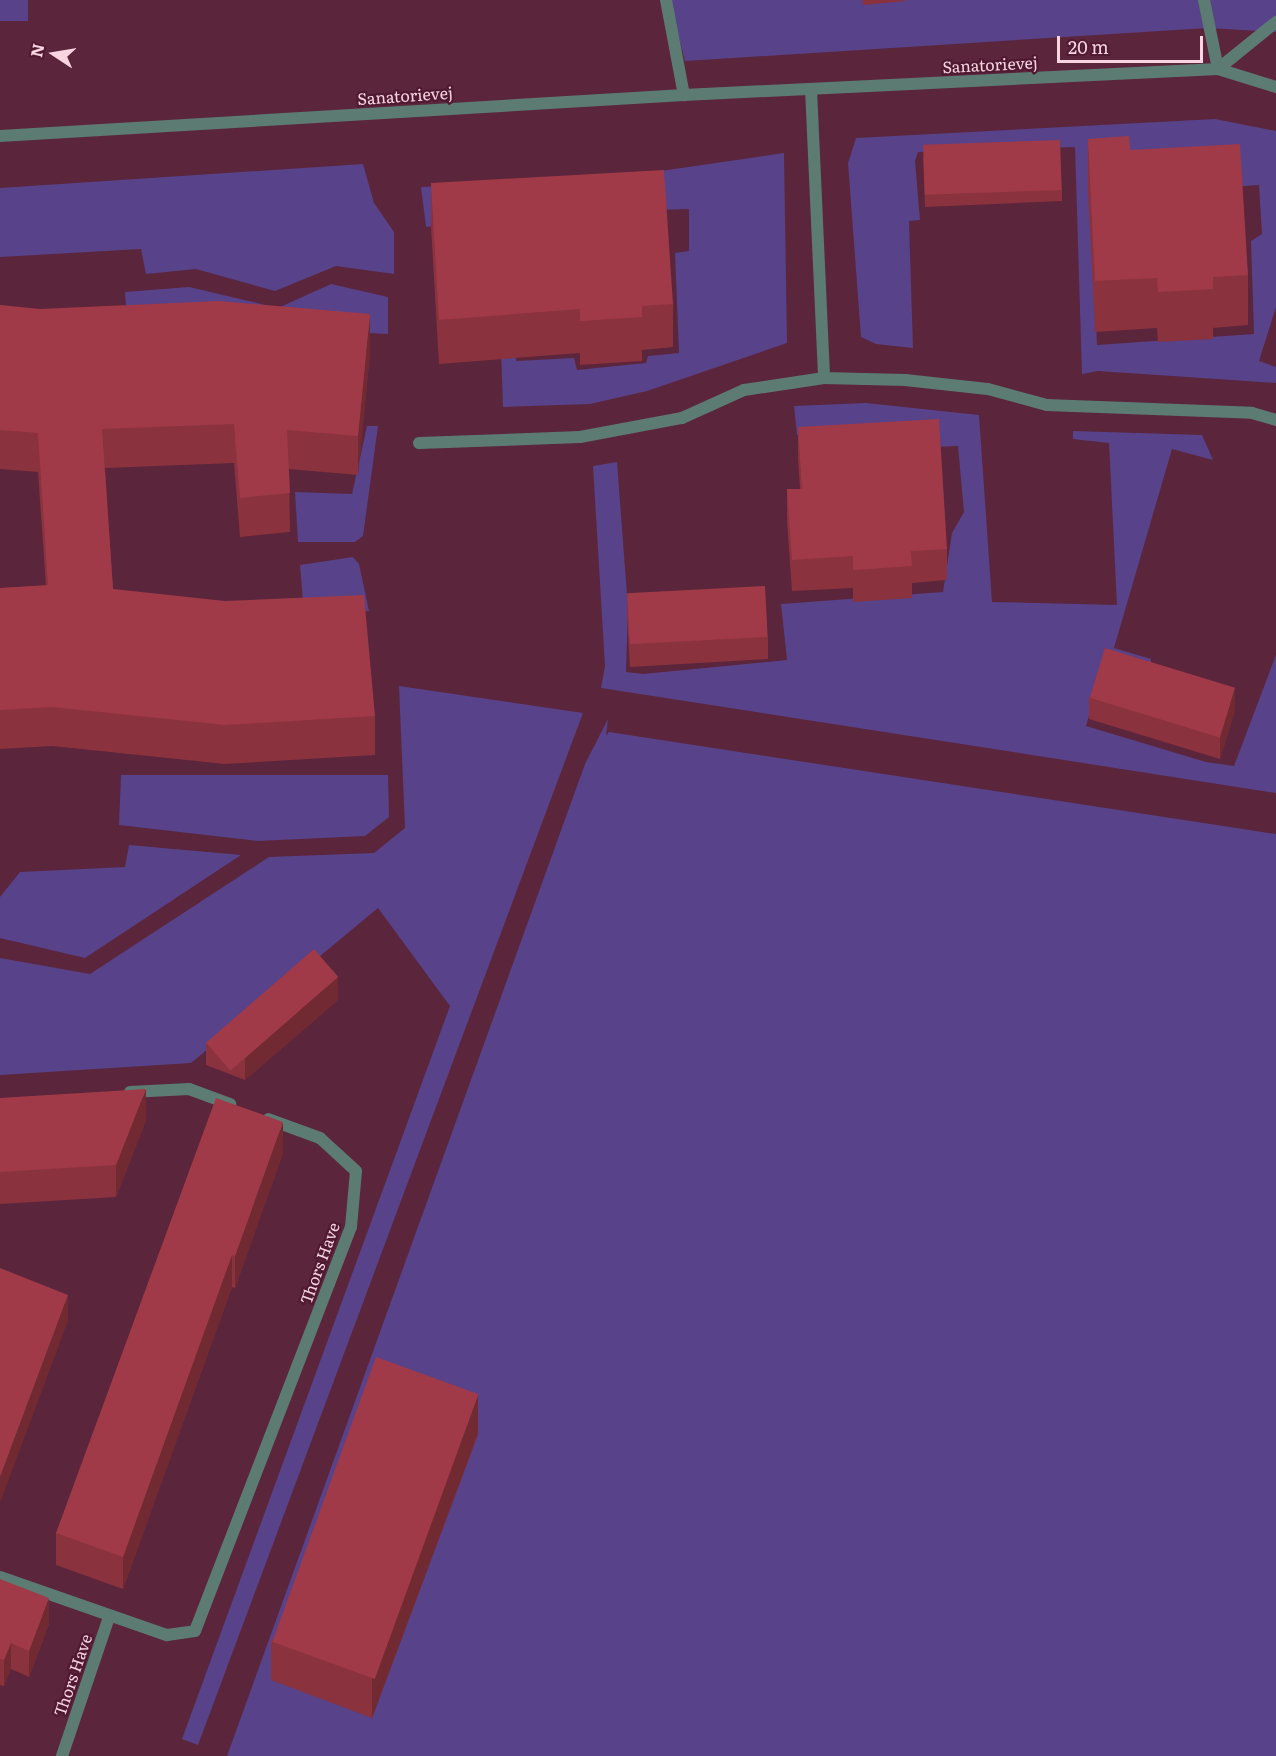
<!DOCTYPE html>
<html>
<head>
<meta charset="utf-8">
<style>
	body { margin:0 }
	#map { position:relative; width:1276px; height:1756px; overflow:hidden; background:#5b253c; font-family:Literata,serif }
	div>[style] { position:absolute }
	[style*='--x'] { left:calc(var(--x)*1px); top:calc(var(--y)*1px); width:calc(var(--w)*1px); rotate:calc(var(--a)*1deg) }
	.green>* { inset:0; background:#584289; transform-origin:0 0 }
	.service>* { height:12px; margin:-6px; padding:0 6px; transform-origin:6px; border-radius:6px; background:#5c7b72 }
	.minor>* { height:12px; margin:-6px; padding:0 6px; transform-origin:6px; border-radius:6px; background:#5c7b72 }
	.wall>* { inset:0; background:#8a323e }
	.shaded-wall>* { inset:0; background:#712932 }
	.building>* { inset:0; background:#a13a48; transform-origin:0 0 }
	span { translate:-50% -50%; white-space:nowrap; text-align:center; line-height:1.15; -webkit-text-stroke:4.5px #4f1a32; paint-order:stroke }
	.street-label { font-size:16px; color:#f9d5e1 }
	.north { position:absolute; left:24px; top:24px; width:60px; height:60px; -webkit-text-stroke:4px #4f1a32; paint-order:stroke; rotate:282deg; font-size:16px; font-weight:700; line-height:24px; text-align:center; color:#f9d5e1 }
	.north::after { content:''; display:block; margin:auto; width:21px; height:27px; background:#f9d5e1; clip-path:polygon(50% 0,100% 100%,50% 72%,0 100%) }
	.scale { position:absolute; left:1057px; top:36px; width:146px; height:27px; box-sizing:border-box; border:3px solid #f9d5e1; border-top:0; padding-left:8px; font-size:18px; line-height:21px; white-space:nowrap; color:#f9d5e1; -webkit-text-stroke:4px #4f1a32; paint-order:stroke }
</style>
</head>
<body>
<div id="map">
	<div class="green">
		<i style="left:0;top:0;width:28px;height:21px"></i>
		<i style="clip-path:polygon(669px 0,1276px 0,1276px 32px,1208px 28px,685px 61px)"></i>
		<i style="clip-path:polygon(evenodd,1215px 119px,1276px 131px,1276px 307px,1259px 361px,1276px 367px,1276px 383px,1098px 371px,1082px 374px,1075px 147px,918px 152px,915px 161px,920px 220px,909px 221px,913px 348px,876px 344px,861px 337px,848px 163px,856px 138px,1215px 119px,1090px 184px,1162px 192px,1259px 185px,1262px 234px,1251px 241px,1254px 334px,1097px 345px,1090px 184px)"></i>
		<i style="clip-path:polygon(784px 153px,787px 343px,647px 391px,590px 404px,503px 407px,501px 350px,512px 306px,516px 361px,574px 358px,577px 370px,646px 363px,648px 356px,679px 353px,675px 253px,689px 251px,689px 209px,589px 212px,426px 227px,421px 187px,619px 177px)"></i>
		<i style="clip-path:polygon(363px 164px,374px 203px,394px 232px,394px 274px,336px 266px,275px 291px,196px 269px,146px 274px,141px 249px,0 257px,0 188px)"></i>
		<i style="clip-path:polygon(331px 284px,388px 297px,388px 334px,127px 321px,125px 292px,189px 287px,278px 308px)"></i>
		<i style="clip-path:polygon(866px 403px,979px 415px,992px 602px,1117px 605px,1109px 443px,1073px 439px,1073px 431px,1202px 435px,1213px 460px,1172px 449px,1114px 648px,1151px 659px,1151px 677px,1104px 665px,1086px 726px,1206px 762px,1234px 766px,1276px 655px,1276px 793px,601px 688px,605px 666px,593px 466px,617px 462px,628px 608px,626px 672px,643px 674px,787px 660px,781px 604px,943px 592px,952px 533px,964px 512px,958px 446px,857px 450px,831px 435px,797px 435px,794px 406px)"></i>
		<i style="clip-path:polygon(367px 426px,378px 426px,363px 536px,355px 542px,298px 542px,295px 492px,352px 494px)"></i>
		<i style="clip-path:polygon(353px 557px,359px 564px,369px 611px,304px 613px,300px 565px)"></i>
		<i style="clip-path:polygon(399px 686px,583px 713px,198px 1745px,182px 1739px,450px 1006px,378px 908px,191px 1063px,0 1075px,0 958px,90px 974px,269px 857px,374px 853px,405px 828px)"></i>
		<i style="clip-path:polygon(608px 719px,606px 736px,609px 732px,1276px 834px,1276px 1756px,227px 1756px,585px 764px)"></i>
		<i style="clip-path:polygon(121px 775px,388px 775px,389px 817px,365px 836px,258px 841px,119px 825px)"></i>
		<i style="clip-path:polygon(129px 845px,241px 855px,85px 958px,0 938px,0 897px,20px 872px,125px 867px)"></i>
	</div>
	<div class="service">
		<i style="--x:666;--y:0;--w:97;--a:79.3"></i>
		<i style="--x:1204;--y:0;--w:70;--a:78.5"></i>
		<i style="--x:1218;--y:69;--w:75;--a:-39"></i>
	</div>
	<div class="minor">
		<i style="--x:811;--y:89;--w:289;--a:87.4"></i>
		<i style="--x:0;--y:136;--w:685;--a:-3.43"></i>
		<i style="--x:684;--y:95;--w:535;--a:-2.79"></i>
		<i style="--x:1218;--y:69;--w:61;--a:17.2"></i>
		<i style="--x:419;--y:443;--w:161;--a:-2.1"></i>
		<i style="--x:580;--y:437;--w:104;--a:-10.6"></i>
		<i style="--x:682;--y:418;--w:68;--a:-24.3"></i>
		<i style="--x:744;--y:390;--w:81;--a:-8.5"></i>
		<i style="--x:824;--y:378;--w:81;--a:1.4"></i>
		<i style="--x:905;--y:380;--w:83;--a:6.2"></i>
		<i style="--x:988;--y:389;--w:61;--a:15.2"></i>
		<i style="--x:1047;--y:405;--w:205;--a:2.2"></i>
		<i style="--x:1252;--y:413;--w:25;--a:16"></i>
		<i style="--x:130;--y:1092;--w:59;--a:-2.9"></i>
		<i style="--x:189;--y:1089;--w:44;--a:20.1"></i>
		<i style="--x:0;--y:1577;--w:177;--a:19.2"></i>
		<i style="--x:167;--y:1635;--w:28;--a:-8"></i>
		<i style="--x:195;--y:1631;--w:433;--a:-68.9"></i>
		<i style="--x:351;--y:1227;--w:56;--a:-84.9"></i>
		<i style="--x:356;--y:1171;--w:49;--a:-137.5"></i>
		<i style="--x:320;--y:1138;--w:55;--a:-159.9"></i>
		<i style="--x:62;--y:1756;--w:147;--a:-71.3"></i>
	</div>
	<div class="wall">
		<i style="clip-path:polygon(863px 0,905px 0,905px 1px,863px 5px)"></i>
		<i style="clip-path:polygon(1088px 139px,1130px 150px,1248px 275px,1248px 325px,1213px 328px,1213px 339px,1158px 342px,1157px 328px,1095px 332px,1088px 189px)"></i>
		<i style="clip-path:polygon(923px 157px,1062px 190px,1062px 201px,925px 207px)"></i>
		<i style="clip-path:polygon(431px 183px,673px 304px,673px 347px,642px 350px,642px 361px,580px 365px,580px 353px,439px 364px,431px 227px)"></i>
		<i style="clip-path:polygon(0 305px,370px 353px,358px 475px,289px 469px,290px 532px,240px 537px,234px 463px,105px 468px,113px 589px,375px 716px,375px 755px,225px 764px,52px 746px,0 749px,0 588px,46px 586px,38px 472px,0 469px)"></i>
		<i style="clip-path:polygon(798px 427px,947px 549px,947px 580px,912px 583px,912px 598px,853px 602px,853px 588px,792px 591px,787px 521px,787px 489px,800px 489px,798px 458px)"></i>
		<i style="clip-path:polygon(627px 594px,768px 637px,768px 659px,630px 667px,627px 616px)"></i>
		<i style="clip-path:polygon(1089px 697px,1235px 710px,1220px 759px,1089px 719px)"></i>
		<i style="clip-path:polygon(338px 1000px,245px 1080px,206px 1065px,206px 1043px)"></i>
		<i style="clip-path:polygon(0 1098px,146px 1120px,116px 1197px,0 1204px)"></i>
		<i style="clip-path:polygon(283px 1153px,235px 1288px,232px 1287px,123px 1589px,56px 1565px,56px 1533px)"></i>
		<i style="clip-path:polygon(478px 1434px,372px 1718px,271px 1680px,271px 1641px)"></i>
		<i style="clip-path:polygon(0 1579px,49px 1624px,29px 1677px,11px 1669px,4px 1686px,0 1685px)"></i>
	</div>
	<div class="shaded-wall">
		<i style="clip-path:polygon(370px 314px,370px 353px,358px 475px,358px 436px)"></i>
		<i style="clip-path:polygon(1235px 688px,1235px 710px,1220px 759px,1220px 736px)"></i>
		<i style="clip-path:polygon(338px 977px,338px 1000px,245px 1080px,245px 1058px)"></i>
		<i style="clip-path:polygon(146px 1089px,146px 1120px,116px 1197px,116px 1165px)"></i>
		<i style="clip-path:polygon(283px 1122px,283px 1153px,235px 1288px,235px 1256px)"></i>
		<i style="clip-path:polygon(232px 1255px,232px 1287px,123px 1589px,123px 1557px)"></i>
		<i style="clip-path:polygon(68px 1295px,68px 1321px,0 1503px,0 1477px)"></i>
		<i style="clip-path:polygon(478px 1395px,478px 1434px,372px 1718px,372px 1679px)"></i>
		<i style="clip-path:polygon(49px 1598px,49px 1624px,29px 1677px,29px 1651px)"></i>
		<i style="clip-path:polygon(11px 1643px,11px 1669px,4px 1686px,4px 1660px)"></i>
	</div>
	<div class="building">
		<i style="clip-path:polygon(1129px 136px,1130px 150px,1240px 144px,1248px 275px,1213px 277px,1213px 289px,1158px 292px,1157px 278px,1095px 281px,1088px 139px)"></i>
		<i style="left:1060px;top:140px;width:50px;height:137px;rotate:88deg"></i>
		<i style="clip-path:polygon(664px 170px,673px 304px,642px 306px,642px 317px,580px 321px,580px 309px,439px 320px,431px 183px)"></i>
		<i style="clip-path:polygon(219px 301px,370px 314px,358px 436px,287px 430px,290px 493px,240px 498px,234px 424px,102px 429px,113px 589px,225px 601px,364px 595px,375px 716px,225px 725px,52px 707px,0 710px,0 588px,48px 585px,38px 433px,0 430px,0 305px,40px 309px)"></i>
		<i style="clip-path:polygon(939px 419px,947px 549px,911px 551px,912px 566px,853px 570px,853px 556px,792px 560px,787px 489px,802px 489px,798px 427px)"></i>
		<i style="left:765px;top:586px;width:51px;height:138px;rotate:87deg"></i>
		<i style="left:1105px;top:648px;width:136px;height:52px;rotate:17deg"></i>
		<i style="left:314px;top:949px;width:37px;height:143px;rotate:49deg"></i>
		<i style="clip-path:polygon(146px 1089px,116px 1165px,0 1172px,0 1098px)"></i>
		<i style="clip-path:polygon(216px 1098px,283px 1122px,235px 1256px,232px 1255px,123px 1557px,56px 1533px)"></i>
		<i style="clip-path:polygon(0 1268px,68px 1295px,0 1477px)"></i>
		<i style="left:376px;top:1357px;width:109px;height:303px;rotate:20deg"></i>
		<i style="clip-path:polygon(0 1579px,49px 1598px,29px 1651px,11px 1643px,4px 1660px,0 1659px)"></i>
	</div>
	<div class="street-label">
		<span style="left:990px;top:64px;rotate:-3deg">Sanatorievej</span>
		<span style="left:405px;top:95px;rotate:-4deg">Sanatorievej</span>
		<span style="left:319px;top:1263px;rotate:-70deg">Thors Have</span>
		<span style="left:72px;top:1675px;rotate:-71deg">Thors Have</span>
	</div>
	<div class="north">N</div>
	<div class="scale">20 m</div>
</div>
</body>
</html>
